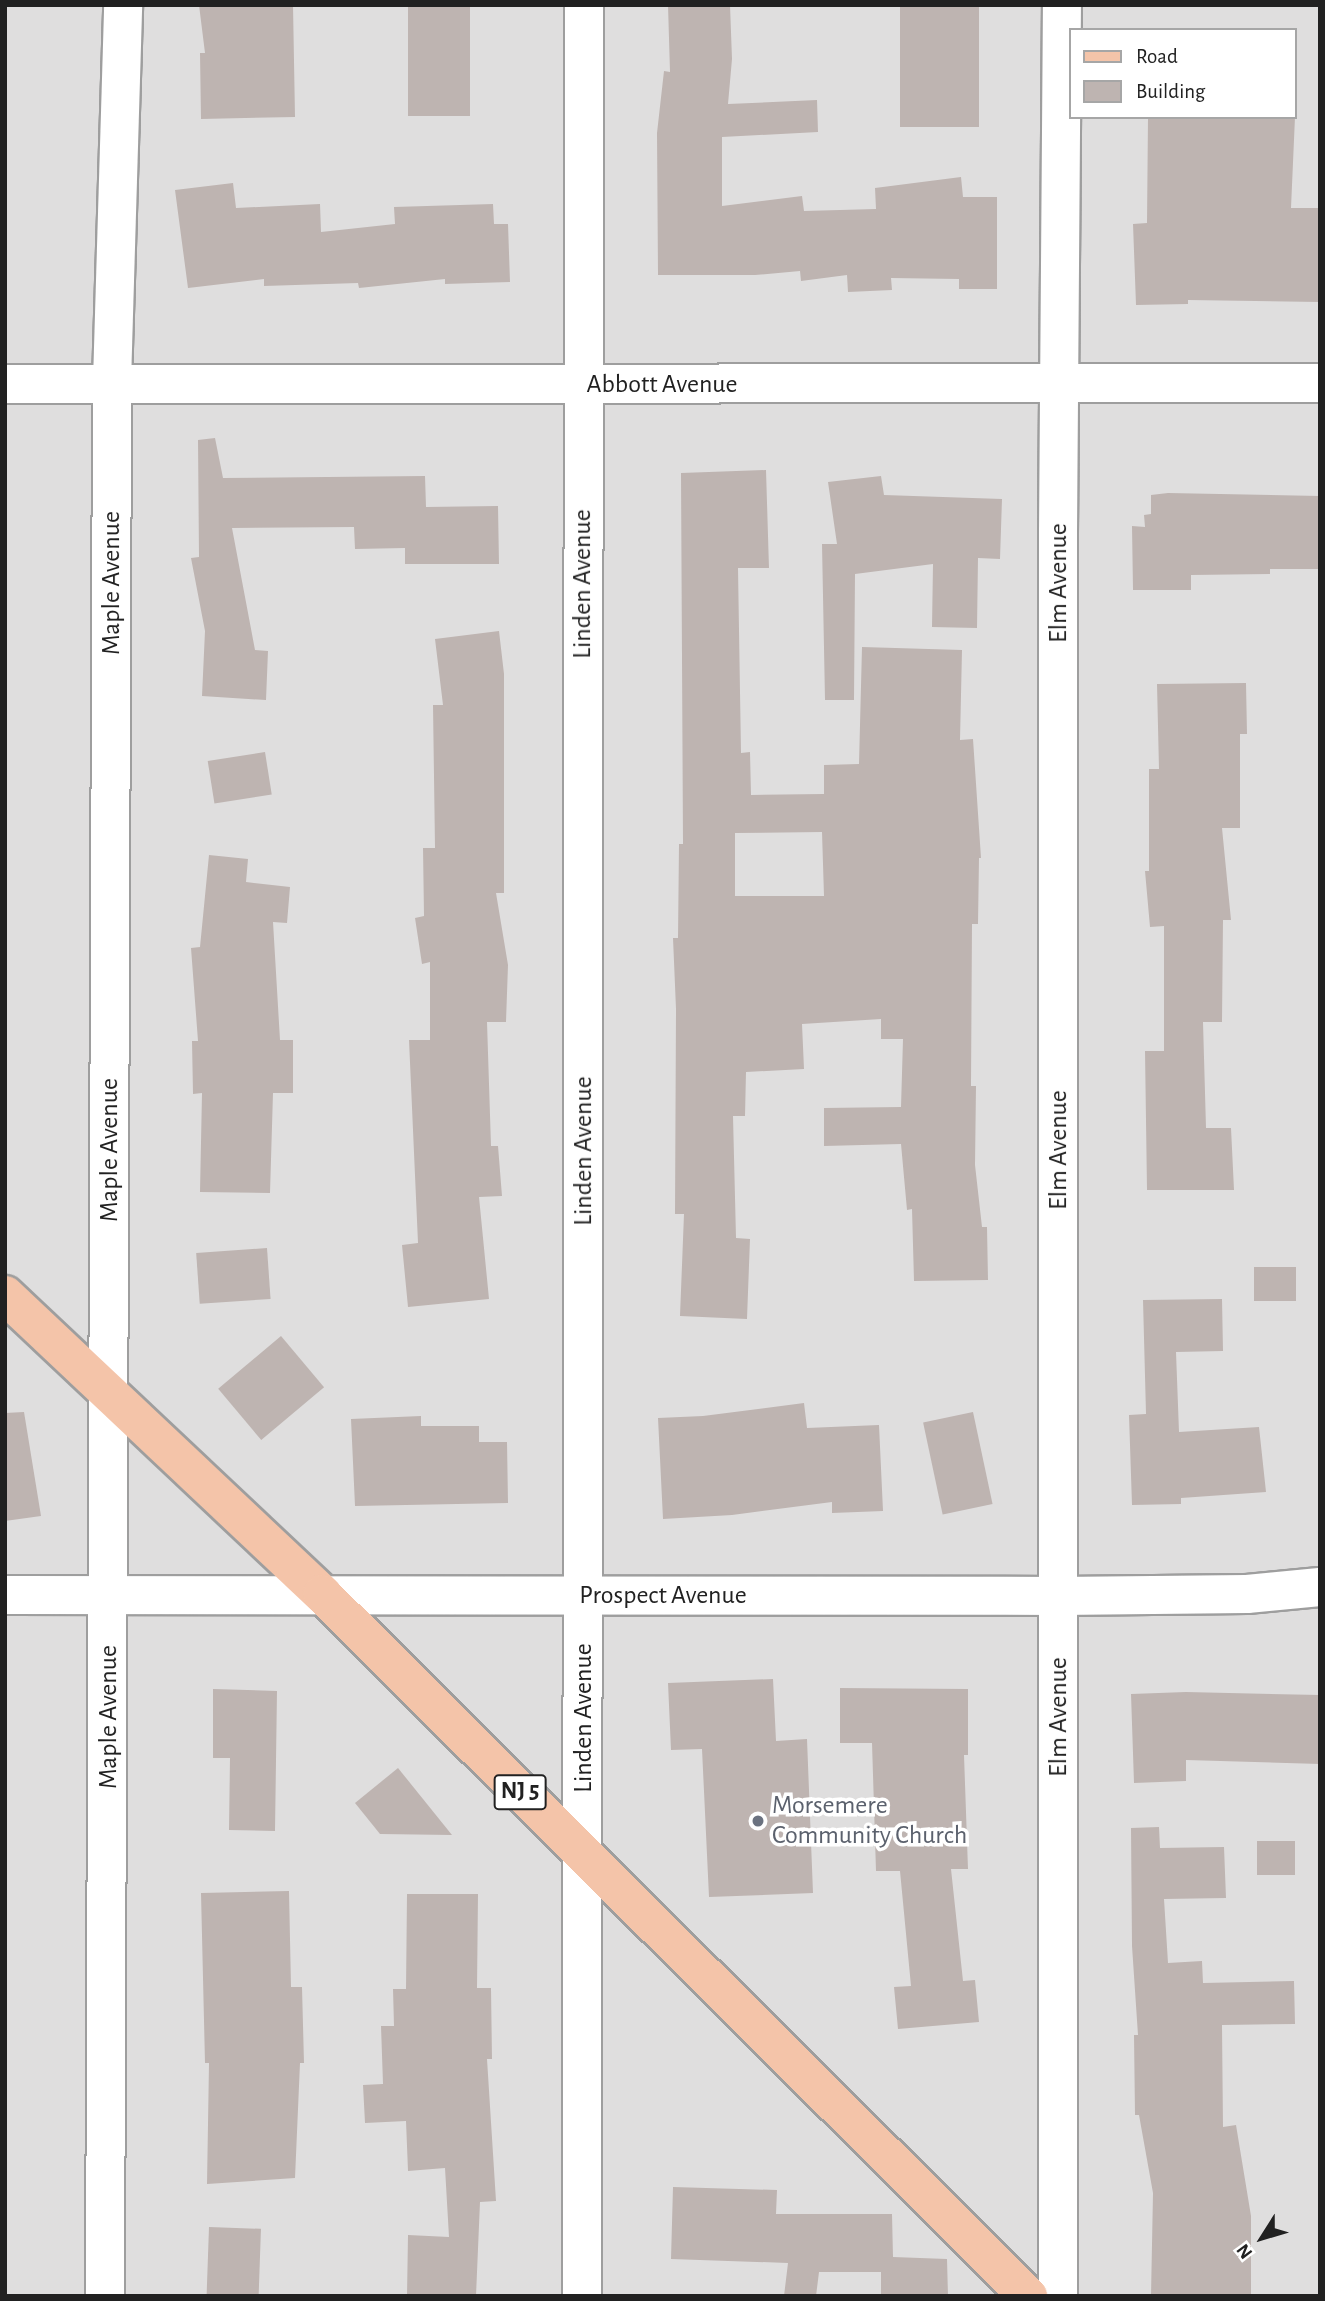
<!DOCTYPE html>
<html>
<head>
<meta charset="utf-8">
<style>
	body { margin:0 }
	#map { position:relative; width:1325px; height:2301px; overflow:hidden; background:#f0ece8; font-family:"Alegreya Sans",sans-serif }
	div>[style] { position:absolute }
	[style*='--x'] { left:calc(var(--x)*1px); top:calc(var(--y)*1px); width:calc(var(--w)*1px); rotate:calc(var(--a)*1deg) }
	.residential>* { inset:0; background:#dfdede }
	.building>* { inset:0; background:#beb4b1; transform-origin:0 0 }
	.roads { filter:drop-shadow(2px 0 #9e9e9e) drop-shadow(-2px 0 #9e9e9e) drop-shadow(0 2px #9e9e9e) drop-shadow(0 -2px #9e9e9e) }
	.minor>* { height:38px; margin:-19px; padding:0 19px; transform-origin:19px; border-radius:19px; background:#fff }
	.tertiary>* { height:38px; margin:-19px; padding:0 19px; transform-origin:19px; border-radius:19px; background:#fff }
	.primary>* { height:38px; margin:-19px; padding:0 19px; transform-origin:19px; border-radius:19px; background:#f4c4a9 }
	.dots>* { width:19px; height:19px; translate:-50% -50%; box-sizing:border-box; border:4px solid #fff; border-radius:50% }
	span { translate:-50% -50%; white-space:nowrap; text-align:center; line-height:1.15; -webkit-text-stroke:7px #fff; paint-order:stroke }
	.shield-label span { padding:2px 5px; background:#fff; border:2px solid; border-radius:5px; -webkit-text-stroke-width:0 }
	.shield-label { font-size:24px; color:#212121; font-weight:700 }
	.street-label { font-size:26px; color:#212121 }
	.worship-label { font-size:26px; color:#5b616d }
	.left { translate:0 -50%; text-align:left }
	.frame { position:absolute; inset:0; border:7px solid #212121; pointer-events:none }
	.legend { position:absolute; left:1069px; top:28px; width:228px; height:91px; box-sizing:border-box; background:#fff; border:2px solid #a6a6a6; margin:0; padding:9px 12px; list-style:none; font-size:21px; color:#212121 }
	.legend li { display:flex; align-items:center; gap:14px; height:35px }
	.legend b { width:35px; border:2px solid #a6a6a6 }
	.north { position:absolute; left:1227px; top:2203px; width:70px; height:70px; -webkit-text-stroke:5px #fff; paint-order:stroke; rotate:233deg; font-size:19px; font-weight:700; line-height:28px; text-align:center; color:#212121 }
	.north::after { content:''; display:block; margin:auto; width:24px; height:32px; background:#212121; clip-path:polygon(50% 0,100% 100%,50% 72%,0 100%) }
</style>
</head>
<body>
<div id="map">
	<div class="residential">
		<i style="clip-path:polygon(evenodd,5px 5px,1320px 5px,1320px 2296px,5px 2296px,5px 5px,1071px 30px,1295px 30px,1295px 117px,1071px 117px,1071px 30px)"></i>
	</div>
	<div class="building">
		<i style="clip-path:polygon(199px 5px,293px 5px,295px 117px,201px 119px,200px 53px,205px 53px)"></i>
		<i style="left:408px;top:5px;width:62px;height:111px"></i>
		<i style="clip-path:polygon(668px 5px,730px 5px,732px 59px,728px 104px,817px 100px,818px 132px,722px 137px,722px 206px,802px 196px,804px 211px,876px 209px,875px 188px,961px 177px,963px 197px,997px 197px,997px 289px,959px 289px,959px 279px,891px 278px,892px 290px,848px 292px,847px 275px,801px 281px,800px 271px,755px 275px,658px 275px,657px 133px,664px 71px,670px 72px)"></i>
		<i style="left:900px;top:5px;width:79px;height:122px"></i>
		<i style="clip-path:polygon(1148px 117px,1295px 117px,1291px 208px,1320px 208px,1320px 302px,1188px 300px,1188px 304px,1136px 305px,1133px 224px,1147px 223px)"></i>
		<i style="clip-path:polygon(233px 183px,236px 208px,320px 204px,321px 232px,395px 224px,394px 207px,493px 204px,494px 224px,508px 224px,510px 282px,445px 284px,445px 279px,359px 288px,358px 283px,264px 286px,264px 279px,188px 288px,175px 190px)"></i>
		<i style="clip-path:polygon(215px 438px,223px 478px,425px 476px,426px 507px,498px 506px,499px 564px,405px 564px,405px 548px,355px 549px,354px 527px,232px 528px,255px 650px,268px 651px,266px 700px,202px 696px,205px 631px,191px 558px,199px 557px,198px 440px)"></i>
		<i style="clip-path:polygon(evenodd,766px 470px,769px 568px,738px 568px,741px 753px,750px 752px,751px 795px,824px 794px,824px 765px,859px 764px,862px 647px,962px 650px,960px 740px,973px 739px,981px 858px,979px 858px,978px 924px,972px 924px,971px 1086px,976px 1086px,975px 1165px,982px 1227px,987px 1227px,988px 1280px,914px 1281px,912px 1209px,907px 1210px,901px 1144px,824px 1146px,824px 1108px,901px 1107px,903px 1039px,881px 1039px,881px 1019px,802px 1024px,804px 1069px,746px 1072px,745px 1116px,733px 1116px,736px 1238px,750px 1239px,747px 1319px,680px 1316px,684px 1214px,675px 1214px,676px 1009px,673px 938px,678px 938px,679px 844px,683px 844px,681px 473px,766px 470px,822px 832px,824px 896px,735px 896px,735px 833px,822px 832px)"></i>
		<i style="clip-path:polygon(881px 476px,884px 495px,1002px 499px,1000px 559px,978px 558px,977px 628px,932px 627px,933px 564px,855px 574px,854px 700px,825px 700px,822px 544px,837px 544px,828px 482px)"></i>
		<i style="clip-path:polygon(1168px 493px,1320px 496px,1320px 569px,1270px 569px,1270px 574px,1191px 575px,1191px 590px,1133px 590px,1132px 526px,1145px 527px,1144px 515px,1151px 514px,1151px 495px)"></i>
		<i style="clip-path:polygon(499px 631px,504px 674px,504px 893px,496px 893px,508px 965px,506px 1022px,487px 1022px,491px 1146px,498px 1146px,502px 1196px,479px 1197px,489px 1299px,408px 1307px,402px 1245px,418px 1243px,409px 1040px,430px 1040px,430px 962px,422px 964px,415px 918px,424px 916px,423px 848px,435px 848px,433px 705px,443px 705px,435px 639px)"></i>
		<i style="clip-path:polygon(1246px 683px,1247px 734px,1240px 734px,1240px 828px,1222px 828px,1231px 920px,1223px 920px,1222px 1022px,1203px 1022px,1206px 1128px,1231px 1128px,1234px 1190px,1147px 1190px,1145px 1051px,1164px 1051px,1164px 926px,1150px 927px,1145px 871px,1149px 871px,1149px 769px,1159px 769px,1157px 684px)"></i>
		<i style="left:265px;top:752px;width:43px;height:58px;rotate:81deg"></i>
		<i style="clip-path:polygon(209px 855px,248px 859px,246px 882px,290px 887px,287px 923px,273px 922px,280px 1040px,293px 1040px,293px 1093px,273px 1093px,270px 1193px,200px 1192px,202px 1093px,193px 1094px,192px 1041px,198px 1041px,191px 948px,200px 947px)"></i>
		<i style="left:267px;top:1248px;width:51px;height:71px;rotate:86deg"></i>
		<i style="left:1296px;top:1267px;width:34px;height:42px;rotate:90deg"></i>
		<i style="clip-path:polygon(1222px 1299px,1223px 1351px,1176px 1352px,1179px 1432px,1259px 1427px,1266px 1492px,1181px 1498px,1181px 1504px,1132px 1505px,1129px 1415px,1146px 1414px,1143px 1300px)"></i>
		<i style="left:281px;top:1336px;width:67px;height:82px;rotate:50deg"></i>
		<i style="clip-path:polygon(804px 1403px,807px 1428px,879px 1425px,883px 1511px,832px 1513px,832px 1502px,732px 1515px,663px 1519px,658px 1418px,703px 1416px)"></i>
		<i style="clip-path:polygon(24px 1412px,41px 1516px,5px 1521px,5px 1413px)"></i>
		<i style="left:973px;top:1412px;width:94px;height:51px;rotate:78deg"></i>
		<i style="clip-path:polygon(421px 1416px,421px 1426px,479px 1426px,479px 1442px,507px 1442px,508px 1503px,355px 1506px,351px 1419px)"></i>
		<i style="clip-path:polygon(773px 1679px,776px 1741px,807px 1739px,813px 1893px,709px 1897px,702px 1749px,671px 1750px,668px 1683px)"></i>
		<i style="clip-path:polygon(840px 1688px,968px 1689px,968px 1755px,964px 1755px,968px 1869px,951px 1869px,963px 1981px,975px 1980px,979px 2022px,898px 2029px,894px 1987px,911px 1986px,900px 1871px,876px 1871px,872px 1743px,840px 1743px)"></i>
		<i style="clip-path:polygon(213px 1689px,277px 1691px,275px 1831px,229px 1830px,230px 1758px,213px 1758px)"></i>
		<i style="clip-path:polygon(1186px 1692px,1320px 1695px,1320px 1764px,1186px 1760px,1186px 1781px,1134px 1783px,1131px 1694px)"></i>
		<i style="clip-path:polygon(398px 1768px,452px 1835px,380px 1834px,355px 1803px)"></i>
		<i style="clip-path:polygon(1159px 1827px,1160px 1848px,1224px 1847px,1226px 1898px,1164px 1899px,1168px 1963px,1202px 1961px,1203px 1983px,1294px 1981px,1295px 2024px,1222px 2025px,1223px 2127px,1236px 2125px,1251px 2216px,1251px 2296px,1151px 2296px,1153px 2193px,1139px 2115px,1135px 2115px,1134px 2035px,1138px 2035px,1132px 1946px,1131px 1828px)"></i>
		<i style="left:1257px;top:1841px;width:38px;height:34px"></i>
		<i style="clip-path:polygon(289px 1891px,291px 1987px,302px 1987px,304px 2063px,300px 2063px,295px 2178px,207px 2184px,209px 2063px,205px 2063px,201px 1893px)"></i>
		<i style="clip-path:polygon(407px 1894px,478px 1894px,477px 1988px,491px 1988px,492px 2059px,487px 2059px,496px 2201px,480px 2202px,476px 2296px,407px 2296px,408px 2235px,449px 2237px,445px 2168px,408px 2171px,406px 2121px,365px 2123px,363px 2085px,383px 2084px,381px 2026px,394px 2026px,393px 1989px,406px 1989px)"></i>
		<i style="clip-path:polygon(673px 2187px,777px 2190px,776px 2214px,892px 2214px,893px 2257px,947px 2259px,948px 2296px,881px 2296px,881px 2272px,819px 2272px,816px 2296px,784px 2296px,788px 2263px,671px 2259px)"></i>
		<i style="left:209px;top:2227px;width:52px;height:69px;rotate:2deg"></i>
	</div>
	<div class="roads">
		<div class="minor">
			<i style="--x:5;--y:384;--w:1315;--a:-0.04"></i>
			<i style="--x:5;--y:1595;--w:1054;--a:0.05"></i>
			<i style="--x:1059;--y:1596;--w:188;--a:-0.6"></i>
			<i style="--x:1247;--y:1594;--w:73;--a:-5.5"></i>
			<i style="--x:582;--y:2296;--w:2291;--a:-89.95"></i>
			<i style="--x:1058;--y:2296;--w:1764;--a:-90"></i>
			<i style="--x:1058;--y:532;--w:527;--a:-89.57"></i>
		</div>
		<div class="tertiary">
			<i style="--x:105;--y:2296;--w:1914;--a:-89.79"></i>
			<i style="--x:112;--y:382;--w:377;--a:-88.3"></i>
		</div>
		<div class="primary">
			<i style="--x:5;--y:1295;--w:436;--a:43.3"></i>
			<i style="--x:322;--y:1594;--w:996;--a:44.84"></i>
		</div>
	</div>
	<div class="dots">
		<i style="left:758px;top:1821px;background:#6b7280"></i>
	</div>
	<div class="shield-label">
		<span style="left:520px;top:1792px">NJ 5</span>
	</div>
	<div class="street-label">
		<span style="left:662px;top:385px">Abbott Avenue</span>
		<span style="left:112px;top:583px;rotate:-90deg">Maple Avenue</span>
		<span style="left:1059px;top:583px;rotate:-90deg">Elm Avenue</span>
		<span style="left:583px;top:584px;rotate:-90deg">Linden Avenue</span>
		<span style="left:110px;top:1150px;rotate:-90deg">Maple Avenue</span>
		<span style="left:1059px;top:1150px;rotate:-90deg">Elm Avenue</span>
		<span style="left:584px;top:1151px;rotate:-90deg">Linden Avenue</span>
		<span style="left:663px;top:1596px">Prospect Avenue</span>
		<span style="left:109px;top:1717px;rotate:-90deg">Maple Avenue</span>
		<span style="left:1059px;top:1717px;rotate:-90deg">Elm Avenue</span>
		<span style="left:584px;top:1718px;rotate:-90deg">Linden Avenue</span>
	</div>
	<div class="worship-label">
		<span class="left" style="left:772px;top:1821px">Morsemere<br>Community Church</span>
	</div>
	<div class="frame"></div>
	<ul class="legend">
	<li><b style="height:9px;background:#f4c4a9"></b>Road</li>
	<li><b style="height:19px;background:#beb4b1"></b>Building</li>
	</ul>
	<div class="north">N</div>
</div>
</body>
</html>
